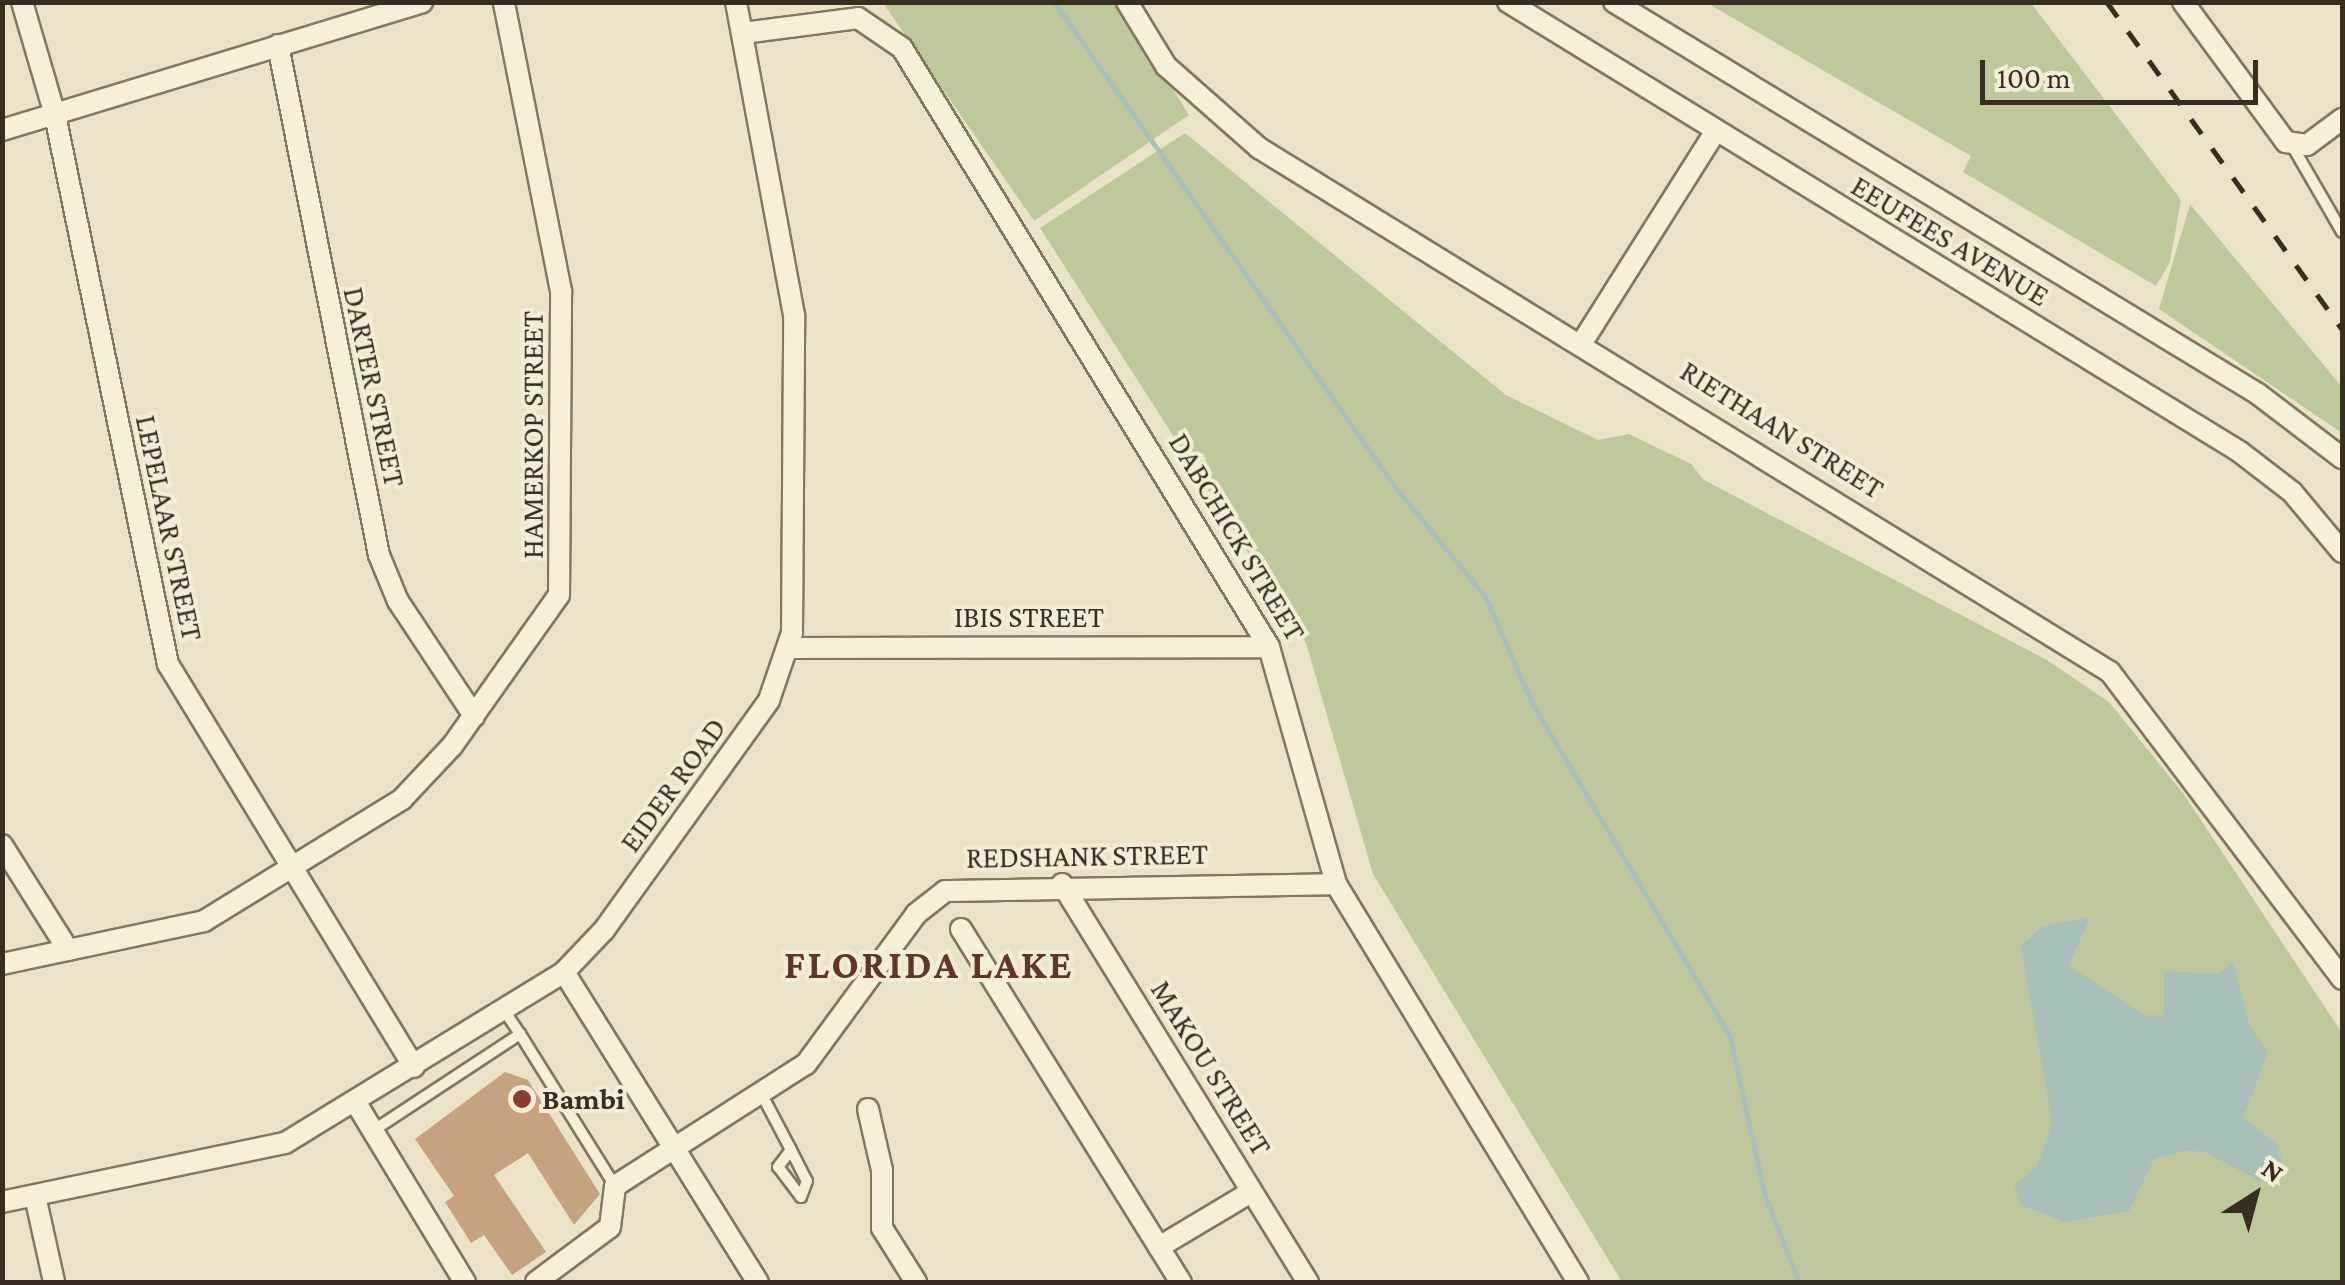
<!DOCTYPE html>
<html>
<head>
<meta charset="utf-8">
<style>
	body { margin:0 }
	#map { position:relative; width:2345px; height:1285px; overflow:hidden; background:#ebe3c8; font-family:"Crimson Pro",serif }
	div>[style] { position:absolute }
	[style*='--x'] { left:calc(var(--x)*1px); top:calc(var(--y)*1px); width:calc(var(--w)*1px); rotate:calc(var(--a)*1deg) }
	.green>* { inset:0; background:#bfc89d }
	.water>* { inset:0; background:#a8bfba }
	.stream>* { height:5px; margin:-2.5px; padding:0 2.5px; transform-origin:2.5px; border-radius:2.5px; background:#a8bfba }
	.building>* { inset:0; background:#c5a381 }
	.roads { filter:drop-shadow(2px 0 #85765f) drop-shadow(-2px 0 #85765f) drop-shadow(0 2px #85765f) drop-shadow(0 -2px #85765f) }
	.service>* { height:10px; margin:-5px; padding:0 5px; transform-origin:5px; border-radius:5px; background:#f6f0db }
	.minor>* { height:20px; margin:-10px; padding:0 10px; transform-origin:10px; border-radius:10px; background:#f6f0db }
	.rail>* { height:5px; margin-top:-2.5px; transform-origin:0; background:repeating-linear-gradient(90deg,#372d21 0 18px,transparent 0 36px) }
	.dots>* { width:28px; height:28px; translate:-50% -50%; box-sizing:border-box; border:5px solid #f3edd7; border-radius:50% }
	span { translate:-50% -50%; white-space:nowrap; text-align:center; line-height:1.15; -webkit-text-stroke:8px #f3edd7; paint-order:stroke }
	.street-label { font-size:30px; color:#372d21 }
	.poi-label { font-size:30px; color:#372d21; font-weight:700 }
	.left { translate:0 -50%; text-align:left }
	.district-label { font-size:40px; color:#603624; font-weight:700; letter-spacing:2.5px }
	.frame { position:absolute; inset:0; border:5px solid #372d21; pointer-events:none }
	.north { position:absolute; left:2205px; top:1145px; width:100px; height:100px; -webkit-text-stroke:8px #f3edd7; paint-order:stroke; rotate:36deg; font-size:28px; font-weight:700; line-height:40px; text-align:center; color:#372d21 }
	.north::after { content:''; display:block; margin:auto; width:35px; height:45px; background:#372d21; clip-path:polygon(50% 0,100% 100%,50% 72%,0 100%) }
	.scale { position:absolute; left:1980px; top:60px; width:278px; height:45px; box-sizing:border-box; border:5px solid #372d21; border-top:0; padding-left:12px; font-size:30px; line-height:35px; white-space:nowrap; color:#372d21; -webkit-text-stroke:8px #f3edd7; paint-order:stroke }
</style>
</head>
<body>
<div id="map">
	<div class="green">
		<i style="clip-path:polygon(883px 3px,1119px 3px,1189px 115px,1034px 221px)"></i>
		<i style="clip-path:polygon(1707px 3px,2031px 3px,2181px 200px,2170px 262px,2156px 286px,1963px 172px,1971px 156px)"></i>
		<i style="clip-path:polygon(1185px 133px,1506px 395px,1598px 440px,1629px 434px,1691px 464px,1704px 480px,2047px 660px,2109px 702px,2183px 793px,2342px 1033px,2342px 1282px,1622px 1282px,1373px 874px,1306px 643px,1040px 228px)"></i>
		<i style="clip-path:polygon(2190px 204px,2342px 387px,2342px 433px,2159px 309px)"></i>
	</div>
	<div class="water">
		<i style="clip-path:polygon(2090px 917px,2069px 966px,2146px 1016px,2164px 1015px,2164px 971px,2218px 974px,2233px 962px,2250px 1027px,2268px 1052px,2243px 1118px,2277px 1144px,2282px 1161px,2262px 1182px,2204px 1152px,2184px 1151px,2154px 1159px,2129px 1211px,2064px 1222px,2021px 1205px,2014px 1186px,2038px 1165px,2052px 1123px,2021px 946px,2041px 927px)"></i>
	</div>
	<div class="stream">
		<i style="--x:1054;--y:2;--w:593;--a:54.89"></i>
		<i style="--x:1395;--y:487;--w:141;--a:50.5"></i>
		<i style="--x:1485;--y:596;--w:117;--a:66.3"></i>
		<i style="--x:1532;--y:703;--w:388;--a:59.3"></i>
		<i style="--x:1730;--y:1037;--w:160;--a:77.7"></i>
		<i style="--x:1764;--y:1193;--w:96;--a:68.5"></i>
	</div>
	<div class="building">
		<i style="clip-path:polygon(505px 1072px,528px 1080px,600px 1194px,574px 1225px,528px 1153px,494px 1175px,546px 1252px,512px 1275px,484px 1235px,471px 1243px,445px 1202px,454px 1196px,415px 1139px)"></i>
	</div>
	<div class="roads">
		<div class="service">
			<i style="--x:2293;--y:147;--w:98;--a:60"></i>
			<i style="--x:520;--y:1034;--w:179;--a:58"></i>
			<i style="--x:761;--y:1093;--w:64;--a:62.2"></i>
			<i style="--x:791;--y:1150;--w:35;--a:63"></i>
			<i style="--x:807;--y:1181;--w:17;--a:111"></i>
			<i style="--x:801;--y:1197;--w:38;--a:-127"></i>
			<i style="--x:778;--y:1167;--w:21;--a:-53"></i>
			<i style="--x:374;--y:1130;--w:175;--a:-33.3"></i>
			<i style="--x:520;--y:1034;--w:29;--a:-124"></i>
		</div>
		<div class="minor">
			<i style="--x:22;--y:2;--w:118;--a:73.7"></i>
			<i style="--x:55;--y:115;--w:561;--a:78.37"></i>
			<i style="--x:168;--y:664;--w:472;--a:58.6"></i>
			<i style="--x:1127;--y:2;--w:75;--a:58.6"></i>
			<i style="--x:1166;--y:66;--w:124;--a:41.4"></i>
			<i style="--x:1259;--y:148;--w:999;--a:31.62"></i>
			<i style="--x:2110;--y:672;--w:385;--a:52.9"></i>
			<i style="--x:1508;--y:2;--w:859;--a:31.58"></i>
			<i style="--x:2240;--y:452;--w:66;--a:37.6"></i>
			<i style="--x:2292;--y:492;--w:78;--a:50.2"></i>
			<i style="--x:1614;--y:2;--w:754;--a:31.33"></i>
			<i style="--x:2258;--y:394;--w:106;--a:37.3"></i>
			<i style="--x:2183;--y:2;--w:174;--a:53.7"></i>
			<i style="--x:2286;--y:142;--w:21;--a:8"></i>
			<i style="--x:2307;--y:145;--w:44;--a:-36.6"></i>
			<i style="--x:743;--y:33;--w:116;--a:-7.4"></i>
			<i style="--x:858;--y:18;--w:53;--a:34.3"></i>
			<i style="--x:902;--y:48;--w:702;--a:58.5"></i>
			<i style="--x:1269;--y:647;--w:246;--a:74.2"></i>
			<i style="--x:1336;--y:884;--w:466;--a:58.7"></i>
			<i style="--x:278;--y:45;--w:520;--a:78.8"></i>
			<i style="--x:379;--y:555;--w:50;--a:67.6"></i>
			<i style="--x:398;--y:601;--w:138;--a:56.5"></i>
			<i style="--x:2;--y:130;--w:439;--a:-16.9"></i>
			<i style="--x:1583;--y:341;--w:244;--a:-57.7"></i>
			<i style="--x:789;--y:648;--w:480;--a:-0.1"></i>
			<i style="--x:2;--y:845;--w:124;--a:57.8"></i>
			<i style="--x:1062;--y:884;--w:468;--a:58.3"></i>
			<i style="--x:961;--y:929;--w:416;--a:58.1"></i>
			<i style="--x:2;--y:964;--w:207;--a:-12"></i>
			<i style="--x:204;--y:921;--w:233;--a:-31.6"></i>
			<i style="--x:402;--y:799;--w:73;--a:-46.7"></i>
			<i style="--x:452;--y:746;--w:185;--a:-54.7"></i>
			<i style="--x:559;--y:595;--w:304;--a:-89.6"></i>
			<i style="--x:561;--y:291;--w:295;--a:-101.2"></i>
			<i style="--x:564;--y:972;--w:366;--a:58"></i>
			<i style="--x:356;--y:1103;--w:210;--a:58.7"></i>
			<i style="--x:868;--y:1109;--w:63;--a:77.1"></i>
			<i style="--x:882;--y:1170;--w:58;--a:90"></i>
			<i style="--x:882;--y:1228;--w:64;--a:57.8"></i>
			<i style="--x:35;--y:1196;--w:88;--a:77.5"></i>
			<i style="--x:2;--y:1202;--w:289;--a:-11.8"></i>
			<i style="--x:285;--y:1143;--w:327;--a:-31.5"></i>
			<i style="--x:564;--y:972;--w:58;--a:-46.4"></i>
			<i style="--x:604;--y:930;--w:283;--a:-54.3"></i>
			<i style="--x:769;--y:700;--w:71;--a:-71.1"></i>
			<i style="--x:792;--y:633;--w:318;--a:-89.6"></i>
			<i style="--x:794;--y:315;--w:318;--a:-100.5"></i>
			<i style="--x:1159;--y:1247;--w:107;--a:-30.9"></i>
			<i style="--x:536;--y:1282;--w:92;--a:-36.6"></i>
			<i style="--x:610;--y:1227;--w:41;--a:-83"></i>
			<i style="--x:615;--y:1186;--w:227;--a:-32.6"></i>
			<i style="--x:806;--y:1064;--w:186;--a:-53.7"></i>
			<i style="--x:916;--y:914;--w:37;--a:-38"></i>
			<i style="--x:945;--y:891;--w:391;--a:-1"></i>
		</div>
	</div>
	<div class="rail">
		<i style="--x:2107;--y:2;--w:403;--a:54.3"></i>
	</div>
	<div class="dots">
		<i style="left:522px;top:1099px;background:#8f3b34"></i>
	</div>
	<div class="street-label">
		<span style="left:1950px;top:241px;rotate:31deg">EEUFEES AVENUE</span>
		<span style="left:374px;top:387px;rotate:78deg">DARTER STREET</span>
		<span style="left:1782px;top:430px;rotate:32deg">RIETHAAN STREET</span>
		<span style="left:533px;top:435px;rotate:-90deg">HAMERKOP STREET</span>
		<span style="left:169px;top:528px;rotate:78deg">LEPELAAR STREET</span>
		<span style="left:1237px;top:537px;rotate:59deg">DABCHICK STREET</span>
		<span style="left:1029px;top:617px">IBIS STREET</span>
		<span style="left:673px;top:785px;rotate:-54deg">EIDER ROAD</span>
		<span style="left:1087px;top:856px;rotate:-1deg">REDSHANK STREET</span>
		<span style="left:1211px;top:1068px;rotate:58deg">MAKOU STREET</span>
	</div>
	<div class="poi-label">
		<span class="left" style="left:542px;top:1099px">Bambi</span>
	</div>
	<div class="district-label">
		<span style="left:929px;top:965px">FLORIDA LAKE</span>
	</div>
	<div class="frame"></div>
	<div class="north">N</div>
	<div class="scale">100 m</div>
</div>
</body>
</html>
